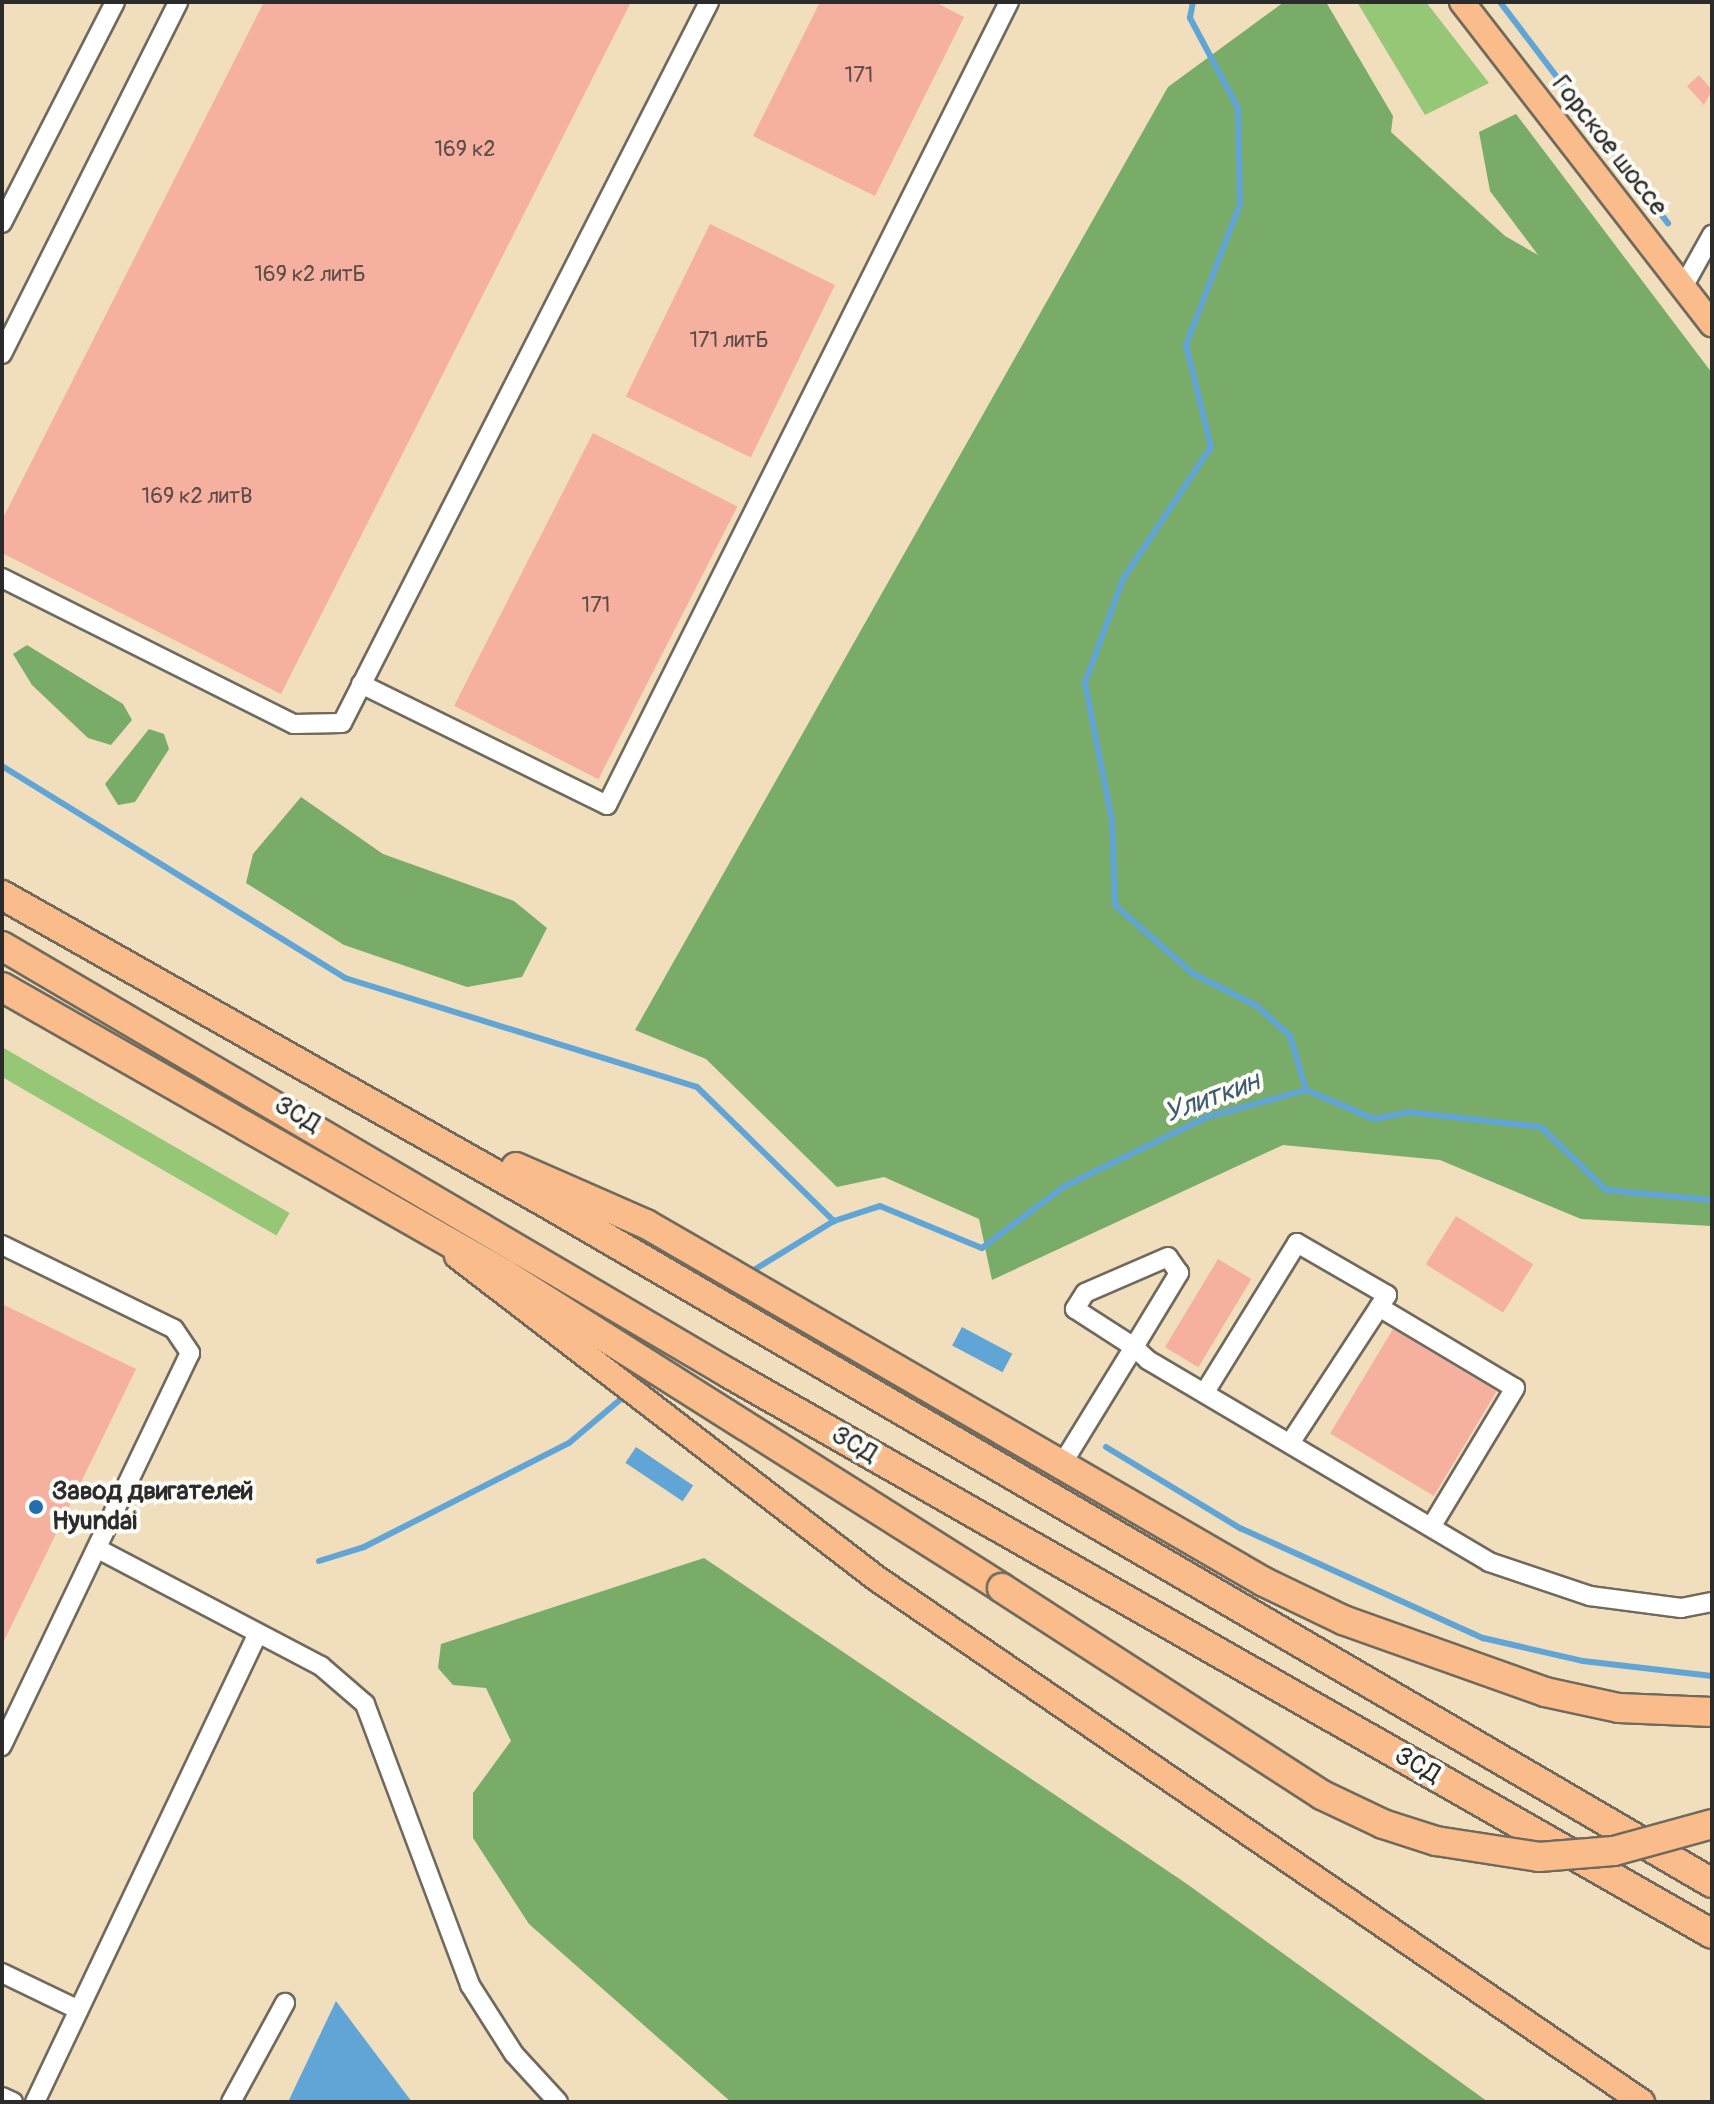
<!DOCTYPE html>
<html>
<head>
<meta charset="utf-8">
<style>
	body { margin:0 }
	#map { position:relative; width:1714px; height:2104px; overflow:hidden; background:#f0debd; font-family:Pangolin,sans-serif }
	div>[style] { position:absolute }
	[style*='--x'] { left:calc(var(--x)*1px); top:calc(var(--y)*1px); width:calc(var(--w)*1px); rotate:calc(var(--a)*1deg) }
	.green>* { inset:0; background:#95c777; transform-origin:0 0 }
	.forest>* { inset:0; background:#78ac68 }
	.water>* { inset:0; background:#60a5d6; transform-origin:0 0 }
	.stream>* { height:6px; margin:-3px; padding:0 3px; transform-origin:3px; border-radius:3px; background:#60a5d6 }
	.building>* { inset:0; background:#f6b0a0; transform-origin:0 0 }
	.roads { filter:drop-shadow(2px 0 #706a5e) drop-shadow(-2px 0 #706a5e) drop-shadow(0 2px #706a5e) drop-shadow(0 -2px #706a5e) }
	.minor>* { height:18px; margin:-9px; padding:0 9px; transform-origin:9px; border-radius:9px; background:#fff }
	.major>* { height:24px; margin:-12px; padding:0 12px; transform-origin:12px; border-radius:12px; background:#f9bc8a }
	.highway>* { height:28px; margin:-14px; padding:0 14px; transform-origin:14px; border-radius:14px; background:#f9bc8a }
	.bridges { filter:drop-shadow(2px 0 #706a5e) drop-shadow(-2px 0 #706a5e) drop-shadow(0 2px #706a5e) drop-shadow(0 -2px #706a5e) }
	.highway-bridge>* { height:28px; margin:-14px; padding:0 14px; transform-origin:14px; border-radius:14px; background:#f9bc8a }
	.dots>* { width:22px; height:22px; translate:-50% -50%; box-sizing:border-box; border:4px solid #fdfcf7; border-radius:50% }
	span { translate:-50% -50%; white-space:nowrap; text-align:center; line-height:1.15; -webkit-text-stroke:8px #fdfcf7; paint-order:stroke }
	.number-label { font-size:22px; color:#5e4c48 }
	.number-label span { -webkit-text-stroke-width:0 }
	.street-label { font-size:26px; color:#2b2b2b }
	.poi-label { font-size:26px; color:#2b2b2b; font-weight:700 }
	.left { translate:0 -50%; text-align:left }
	.water-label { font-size:28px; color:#405c6f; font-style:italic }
	.frame { position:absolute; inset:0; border:4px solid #2b2b2b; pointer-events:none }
</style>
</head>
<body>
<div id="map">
	<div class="green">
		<i style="clip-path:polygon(1357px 2px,1426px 2px,1489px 83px,1425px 115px)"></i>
		<i style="left:2px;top:1047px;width:332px;height:26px;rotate:30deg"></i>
	</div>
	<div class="forest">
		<i style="clip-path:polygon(1284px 2px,1326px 2px,1393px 116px,1391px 132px,1505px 236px,1538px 255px,1490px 191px,1479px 132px,1516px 114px,1712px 373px,1712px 1226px,1581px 1219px,1440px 1160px,1283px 1145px,992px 1280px,979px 1219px,884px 1177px,837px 1187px,706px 1059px,635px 1030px,1168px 87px)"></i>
		<i style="clip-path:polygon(27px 645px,123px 704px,132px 720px,111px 745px,88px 738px,32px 685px,13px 654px)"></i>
		<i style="clip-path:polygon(149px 729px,164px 734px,169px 749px,135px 802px,118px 805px,105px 784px)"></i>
		<i style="clip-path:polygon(301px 797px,383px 854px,514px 901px,547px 928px,522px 977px,467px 987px,344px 945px,246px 883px,253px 854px)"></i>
		<i style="clip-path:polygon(704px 1558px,1187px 1884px,1488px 2102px,731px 2102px,529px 1924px,473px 1838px,473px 1793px,511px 1741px,486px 1688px,453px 1685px,438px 1668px,441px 1644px)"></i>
	</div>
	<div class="water">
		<i style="left:962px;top:1327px;width:57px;height:21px;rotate:28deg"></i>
		<i style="left:636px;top:1447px;width:69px;height:19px;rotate:34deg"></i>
		<i style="clip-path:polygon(336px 2001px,412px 2102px,288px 2102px)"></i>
	</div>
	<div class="stream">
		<i style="--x:1193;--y:2;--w:16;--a:101"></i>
		<i style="--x:1190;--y:18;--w:102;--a:61.9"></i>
		<i style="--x:1238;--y:108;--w:96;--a:88.8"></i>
		<i style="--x:1240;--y:204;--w:151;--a:111"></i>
		<i style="--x:1186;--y:345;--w:105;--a:76.2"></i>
		<i style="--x:1211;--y:447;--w:159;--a:123.7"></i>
		<i style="--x:1123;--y:579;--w:111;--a:110.1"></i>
		<i style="--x:1085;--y:683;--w:140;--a:78.9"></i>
		<i style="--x:1112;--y:820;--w:85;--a:88"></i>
		<i style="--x:1115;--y:905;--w:103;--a:41.4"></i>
		<i style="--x:1192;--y:973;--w:73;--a:26.9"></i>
		<i style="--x:1257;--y:1006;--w:45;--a:42.3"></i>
		<i style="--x:1290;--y:1036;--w:56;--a:73.5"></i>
		<i style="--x:1500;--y:2;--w:278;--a:52.8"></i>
		<i style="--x:2;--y:766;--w:403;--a:31.7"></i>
		<i style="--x:345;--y:978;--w:368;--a:17.2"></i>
		<i style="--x:697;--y:1087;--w:192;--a:44.4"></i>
		<i style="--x:749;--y:1273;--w:100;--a:-31.5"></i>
		<i style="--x:834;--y:1221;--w:48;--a:-18.1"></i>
		<i style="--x:880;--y:1206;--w:110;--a:22.4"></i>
		<i style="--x:982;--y:1248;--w:104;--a:-36.8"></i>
		<i style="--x:1065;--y:1186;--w:158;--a:-25.9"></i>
		<i style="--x:1207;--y:1117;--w:103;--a:-15.3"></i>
		<i style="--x:1306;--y:1090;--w:74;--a:23.1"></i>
		<i style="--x:1374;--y:1119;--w:36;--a:-11"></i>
		<i style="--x:1409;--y:1112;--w:133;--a:6.5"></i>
		<i style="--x:1541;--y:1127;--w:91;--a:44.1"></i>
		<i style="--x:1606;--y:1190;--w:106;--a:5.4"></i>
		<i style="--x:1106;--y:1447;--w:157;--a:31.2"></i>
		<i style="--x:1240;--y:1528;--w:267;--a:24.4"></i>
		<i style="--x:1483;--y:1638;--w:103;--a:13"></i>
		<i style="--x:1583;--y:1661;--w:130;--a:6.6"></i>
		<i style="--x:319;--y:1561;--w:47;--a:-17.3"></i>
		<i style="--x:364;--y:1547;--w:230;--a:-26.9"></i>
		<i style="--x:569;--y:1443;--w:70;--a:-40.3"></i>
	</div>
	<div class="building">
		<i style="clip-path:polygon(264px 2px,631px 2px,281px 694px,2px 553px,2px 520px)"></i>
		<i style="clip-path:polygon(820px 2px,935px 2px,964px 17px,875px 196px,753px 136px)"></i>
		<i style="clip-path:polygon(1699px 75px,1712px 90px,1704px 105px,1687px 86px)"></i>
		<i style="left:710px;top:224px;width:139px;height:192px;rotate:26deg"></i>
		<i style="left:593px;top:433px;width:162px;height:306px;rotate:27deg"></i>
		<i style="left:1456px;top:1216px;width:91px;height:57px;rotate:32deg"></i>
		<i style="left:1218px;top:1259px;width:39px;height:103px;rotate:31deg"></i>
		<i style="clip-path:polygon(2px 1304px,136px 1369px,2px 1645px)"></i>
		<i style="left:1393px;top:1329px;width:121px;height:122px;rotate:31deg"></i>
	</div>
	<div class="roads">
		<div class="minor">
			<i style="--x:2;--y:223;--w:248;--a:-62.9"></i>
			<i style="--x:1683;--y:287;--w:60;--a:-60.9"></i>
			<i style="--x:2;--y:354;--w:394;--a:-63.4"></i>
			<i style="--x:2;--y:578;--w:326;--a:26.6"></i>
			<i style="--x:294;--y:724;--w:48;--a:-1.2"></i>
			<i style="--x:342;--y:723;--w:809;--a:-63.02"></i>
			<i style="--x:361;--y:684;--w:274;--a:26.2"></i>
			<i style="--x:607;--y:805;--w:898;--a:-63.41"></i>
			<i style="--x:2;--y:1245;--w:191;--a:26"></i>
			<i style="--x:174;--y:1329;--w:29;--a:56"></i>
			<i style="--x:190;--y:1353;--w:436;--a:115.6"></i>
			<i style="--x:1379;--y:1307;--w:158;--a:30.8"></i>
			<i style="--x:1515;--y:1388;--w:162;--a:121.1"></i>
			<i style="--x:1205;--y:1392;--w:175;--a:-58.3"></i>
			<i style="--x:1297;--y:1243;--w:104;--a:30"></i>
			<i style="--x:1387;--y:1295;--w:173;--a:123.2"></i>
			<i style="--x:1062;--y:1464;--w:137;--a:-58.4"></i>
			<i style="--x:1134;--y:1347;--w:87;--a:-58.7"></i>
			<i style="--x:1179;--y:1273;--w:19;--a:-125"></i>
			<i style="--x:1168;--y:1257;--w:90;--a:156.6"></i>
			<i style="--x:1085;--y:1293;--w:19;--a:122"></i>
			<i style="--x:1075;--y:1309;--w:70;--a:32.8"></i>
			<i style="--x:1134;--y:1347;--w:19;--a:43"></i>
			<i style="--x:1148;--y:1360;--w:396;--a:30.6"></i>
			<i style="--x:1489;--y:1562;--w:107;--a:18.6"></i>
			<i style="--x:1590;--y:1596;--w:92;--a:7.5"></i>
			<i style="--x:1681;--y:1608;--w:32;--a:-11"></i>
			<i style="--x:98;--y:1549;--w:252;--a:27.7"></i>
			<i style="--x:321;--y:1666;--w:58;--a:40.8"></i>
			<i style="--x:365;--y:1704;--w:300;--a:69.5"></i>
			<i style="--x:470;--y:1985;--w:82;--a:57.5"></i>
			<i style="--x:514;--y:2054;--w:65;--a:47.5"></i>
			<i style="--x:2;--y:1973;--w:85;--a:25.7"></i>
			<i style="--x:2;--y:2097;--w:12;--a:24"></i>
			<i style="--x:35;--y:2102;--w:519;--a:-64.57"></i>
			<i style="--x:231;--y:2102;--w:113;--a:-61.4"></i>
		</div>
		<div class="major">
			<i style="--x:1462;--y:2;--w:408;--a:52.2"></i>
			<i style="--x:457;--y:1256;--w:528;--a:37.54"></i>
			<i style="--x:876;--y:1578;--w:928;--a:34.37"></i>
		</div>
		<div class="highway">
			<i style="--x:2;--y:895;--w:630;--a:29.5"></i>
			<i style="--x:550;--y:1205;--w:1345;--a:30.26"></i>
			<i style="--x:2;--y:946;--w:844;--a:30.45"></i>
			<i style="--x:730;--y:1374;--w:1130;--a:29.69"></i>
			<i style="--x:2;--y:987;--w:579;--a:29.71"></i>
			<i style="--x:505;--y:1274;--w:588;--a:32.28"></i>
			<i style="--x:516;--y:1167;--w:142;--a:23.7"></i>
			<i style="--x:646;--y:1224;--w:714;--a:30.08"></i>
			<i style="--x:1264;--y:1582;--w:88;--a:25.7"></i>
			<i style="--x:1343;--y:1620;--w:214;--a:19.6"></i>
			<i style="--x:1545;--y:1692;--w:76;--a:12.2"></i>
			<i style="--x:1619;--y:1708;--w:93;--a:2.5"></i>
		</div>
	</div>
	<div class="bridges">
		<div class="highway-bridge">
			<i style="--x:1002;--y:1588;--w:381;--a:32.9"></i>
			<i style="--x:1322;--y:1795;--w:68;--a:25.4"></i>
			<i style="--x:1383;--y:1824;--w:56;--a:17.8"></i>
			<i style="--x:1436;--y:1841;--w:104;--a:8.8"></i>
			<i style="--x:1539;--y:1857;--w:75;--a:-4.6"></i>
			<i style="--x:1614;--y:1851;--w:102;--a:-15.4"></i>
		</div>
	</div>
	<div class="dots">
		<i style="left:36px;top:1507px;background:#1f6fb2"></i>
	</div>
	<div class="number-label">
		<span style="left:859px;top:76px">171</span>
		<span style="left:465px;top:150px">169 к2</span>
		<span style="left:310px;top:275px">169 к2 литБ</span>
		<span style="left:729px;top:341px">171 литБ</span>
		<span style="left:197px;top:497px">169 к2 литВ</span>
		<span style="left:596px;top:606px">171</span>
	</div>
	<div class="street-label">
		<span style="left:1609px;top:146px;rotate:52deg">Горское шоссе</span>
		<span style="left:297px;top:1115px;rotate:30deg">ЗСД</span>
		<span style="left:854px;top:1445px;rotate:30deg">ЗСД</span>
		<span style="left:1417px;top:1766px;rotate:30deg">ЗСД</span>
	</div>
	<div class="poi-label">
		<span class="left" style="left:52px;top:1507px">Завод двигателей<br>Hyundai</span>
	</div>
	<div class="water-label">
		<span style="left:1212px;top:1098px;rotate:-20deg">Улиткин</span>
	</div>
	<div class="frame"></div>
</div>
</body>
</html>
